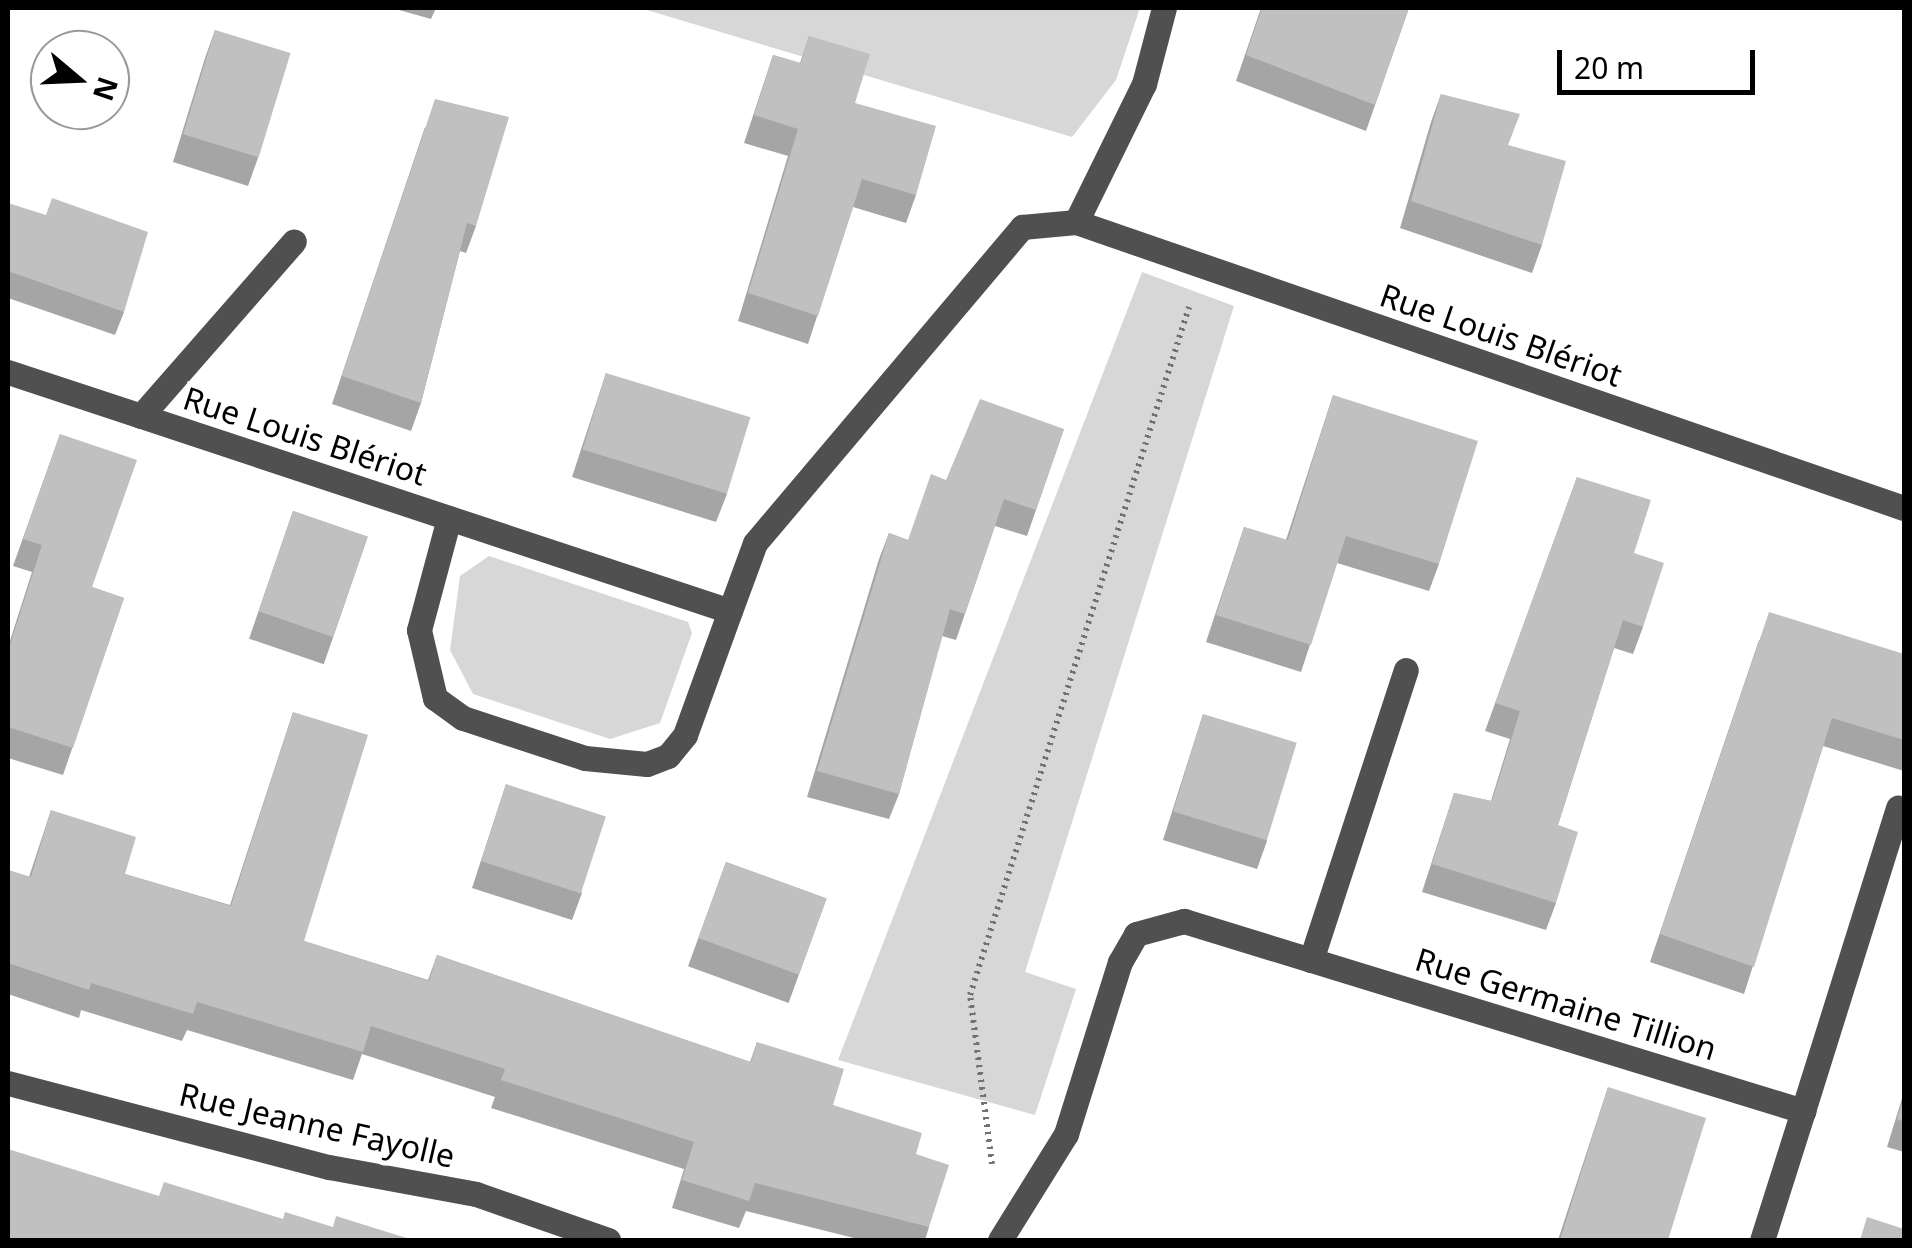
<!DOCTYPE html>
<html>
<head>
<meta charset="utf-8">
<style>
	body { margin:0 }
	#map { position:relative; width:1912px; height:1248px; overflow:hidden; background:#fff; font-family:"Noto Sans",sans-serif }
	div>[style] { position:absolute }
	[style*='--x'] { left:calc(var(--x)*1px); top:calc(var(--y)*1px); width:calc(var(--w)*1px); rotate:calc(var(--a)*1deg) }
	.green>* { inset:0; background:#d7d7d7 }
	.path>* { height:6px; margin-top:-3px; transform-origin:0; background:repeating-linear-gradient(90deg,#727272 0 2.5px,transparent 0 7.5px) }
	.minor>* { height:25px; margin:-12.5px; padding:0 12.5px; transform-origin:12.5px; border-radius:12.5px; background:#505050 }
	.wall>* { inset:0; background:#a5a5a5; transform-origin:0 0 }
	.building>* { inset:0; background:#c0c0c0; transform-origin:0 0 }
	span { translate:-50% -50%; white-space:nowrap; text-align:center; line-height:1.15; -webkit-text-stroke:10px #fff; paint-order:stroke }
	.street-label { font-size:32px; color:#000 }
	.frame { position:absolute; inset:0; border:10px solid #000; pointer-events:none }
	.north { position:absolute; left:30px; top:30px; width:100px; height:100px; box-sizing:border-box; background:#fff; border:2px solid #999; border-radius:50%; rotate:109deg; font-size:28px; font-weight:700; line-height:40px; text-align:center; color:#000 }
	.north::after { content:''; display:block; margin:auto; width:35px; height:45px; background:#000; clip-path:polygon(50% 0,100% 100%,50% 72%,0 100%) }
	.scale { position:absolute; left:1557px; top:50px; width:198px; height:45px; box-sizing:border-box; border:5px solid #000; border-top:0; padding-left:12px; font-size:30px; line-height:35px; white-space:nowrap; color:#000; -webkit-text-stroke:8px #fff; paint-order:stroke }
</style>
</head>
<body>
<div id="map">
	<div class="green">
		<i style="clip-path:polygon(640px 8px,1140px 8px,1116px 80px,1072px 137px)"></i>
		<i style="clip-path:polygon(1142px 272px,1234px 306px,1025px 972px,1076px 989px,1035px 1115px,838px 1060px)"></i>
		<i style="clip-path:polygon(489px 556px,688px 622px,692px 633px,660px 723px,610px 739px,473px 694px,450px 650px,460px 576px)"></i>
	</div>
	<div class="path">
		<i style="--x:992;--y:1164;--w:170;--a:-97.4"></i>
		<i style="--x:970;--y:995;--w:722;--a:-72.34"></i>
	</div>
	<div class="minor">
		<i style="--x:1076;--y:222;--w:876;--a:19.06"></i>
		<i style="--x:8;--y:372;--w:140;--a:18.3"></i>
		<i style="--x:141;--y:416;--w:232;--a:-48.8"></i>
		<i style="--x:141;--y:416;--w:620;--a:18.32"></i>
		<i style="--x:730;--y:611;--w:72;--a:-69.8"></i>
		<i style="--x:755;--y:543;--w:414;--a:-49.8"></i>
		<i style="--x:1022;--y:227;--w:54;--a:-5.3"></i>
		<i style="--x:1076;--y:222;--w:154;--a:-63.8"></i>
		<i style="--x:1144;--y:84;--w:79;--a:-75.3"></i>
		<i style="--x:449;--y:518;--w:116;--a:105"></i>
		<i style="--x:419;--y:630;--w:70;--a:76.8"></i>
		<i style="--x:435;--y:698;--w:34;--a:36"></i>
		<i style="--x:463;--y:718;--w:128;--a:18.2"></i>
		<i style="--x:585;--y:758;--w:62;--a:5.5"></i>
		<i style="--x:647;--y:764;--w:22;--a:-21"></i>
		<i style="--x:668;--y:756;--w:27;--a:-51"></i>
		<i style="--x:685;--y:735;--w:132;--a:-70.1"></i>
		<i style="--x:1311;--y:960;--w:305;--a:-71.9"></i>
		<i style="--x:8;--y:1083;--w:332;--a:14.7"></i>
		<i style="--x:329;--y:1167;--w:149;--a:10.4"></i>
		<i style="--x:476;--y:1194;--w:140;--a:19.2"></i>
		<i style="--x:1803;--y:1111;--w:318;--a:-72.6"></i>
		<i style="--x:1000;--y:1240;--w:125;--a:-58.1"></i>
		<i style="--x:1066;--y:1134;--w:180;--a:-72.6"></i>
		<i style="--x:1120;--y:962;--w:32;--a:-60"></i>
		<i style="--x:1136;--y:934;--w:50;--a:-15.2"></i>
		<i style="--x:1184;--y:921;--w:648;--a:17.06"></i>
		<i style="--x:1803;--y:1111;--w:135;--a:107.6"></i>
	</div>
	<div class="wall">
		<i style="clip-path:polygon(392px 8px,436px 8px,431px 19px)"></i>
		<i style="clip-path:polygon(1261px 8px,1409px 8px,1366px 131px,1236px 81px)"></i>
		<i style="clip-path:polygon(215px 30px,258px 158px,248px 186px,173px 162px,205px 58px)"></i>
		<i style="clip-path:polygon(809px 36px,916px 195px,906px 223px,853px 207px,808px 344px,738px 321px,788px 156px,744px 143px,773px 55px,800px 63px)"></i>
		<i style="clip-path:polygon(1441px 94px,1509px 146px,1542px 245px,1532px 273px,1400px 228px,1431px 122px)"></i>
		<i style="clip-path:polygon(425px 127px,476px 226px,466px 253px,460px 251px,421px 403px,411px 431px,332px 404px)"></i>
		<i style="clip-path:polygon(8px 203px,124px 312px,115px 335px,8px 298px)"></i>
		<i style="clip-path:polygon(606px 373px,727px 494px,716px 522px,572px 477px)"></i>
		<i style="clip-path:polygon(1333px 395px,1439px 564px,1429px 591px,1337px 563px,1301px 672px,1206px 642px,1244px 527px,1286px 540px)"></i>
		<i style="clip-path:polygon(1064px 429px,1027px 536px,995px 526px,956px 640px,942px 636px,899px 794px,889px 819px,807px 797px,879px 559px,889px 533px,908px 540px,946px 480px)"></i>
		<i style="clip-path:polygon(60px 434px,92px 587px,124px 598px,63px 775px,8px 758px,8px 647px,32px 572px,13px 566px)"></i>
		<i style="clip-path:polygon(1577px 477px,1634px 553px,1643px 627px,1633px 654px,1614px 648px,1558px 825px,1556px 903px,1546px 930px,1422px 892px,1454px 793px,1491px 801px,1510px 739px,1485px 731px)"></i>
		<i style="left:293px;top:511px;width:79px;height:135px;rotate:19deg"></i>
		<i style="clip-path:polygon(1759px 640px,1904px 654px,1904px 771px,1823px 746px,1744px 994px,1650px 962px)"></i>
		<i style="clip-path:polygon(293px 712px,304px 941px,428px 980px,437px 955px,750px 1062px,757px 1042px,833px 1105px,916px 1154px,929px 1227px,925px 1240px,862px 1240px,746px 1211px,739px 1228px,672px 1208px,684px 1169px,491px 1108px,495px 1097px,362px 1054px,353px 1080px,187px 1030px,182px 1041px,81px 1010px,79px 1018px,8px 994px,8px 870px,29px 877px,51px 810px,125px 874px,230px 905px)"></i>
		<i style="clip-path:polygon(1203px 714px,1267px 841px,1257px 869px,1163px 840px)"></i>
		<i style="clip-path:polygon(506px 784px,582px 893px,572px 920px,472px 888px)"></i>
		<i style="left:726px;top:862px;width:107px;height:111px;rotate:20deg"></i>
		<i style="clip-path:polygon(1608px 1087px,1668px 1240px,1558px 1240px)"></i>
		<i style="clip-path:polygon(1904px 1092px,1904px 1152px,1887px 1147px)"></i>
	</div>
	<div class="building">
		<i style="clip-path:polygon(1262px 8px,1409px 8px,1375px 105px,1246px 55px)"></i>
		<i style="left:215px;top:30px;width:79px;height:109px;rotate:17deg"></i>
		<i style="clip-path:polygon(809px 36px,870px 54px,855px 103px,936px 126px,916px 195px,862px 179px,818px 316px,748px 293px,798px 129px,754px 115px,773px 55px,801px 63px)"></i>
		<i style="clip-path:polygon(1441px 94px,1520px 114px,1508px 145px,1566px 161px,1542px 245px,1411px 201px)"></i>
		<i style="clip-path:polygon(435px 99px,509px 117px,476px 226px,467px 223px,421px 403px,342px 376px)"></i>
		<i style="clip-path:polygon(52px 198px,148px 232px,124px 312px,8px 271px,8px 203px,46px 215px)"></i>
		<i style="left:606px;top:373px;width:151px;height:80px;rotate:17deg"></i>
		<i style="clip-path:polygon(1333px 395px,1478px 441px,1439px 564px,1346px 536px,1311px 645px,1216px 615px,1244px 527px,1288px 540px)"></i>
		<i style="clip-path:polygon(980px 399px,1064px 429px,1036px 510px,1004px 499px,965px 614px,950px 609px,899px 794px,817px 771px,889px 533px,908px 540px,931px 474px,946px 480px)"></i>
		<i style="clip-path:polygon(60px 434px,137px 460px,92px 587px,124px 598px,73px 748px,8px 727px,8px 651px,42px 545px,23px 539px)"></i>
		<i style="clip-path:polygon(1577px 477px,1651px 500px,1634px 553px,1664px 563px,1643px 627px,1623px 620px,1558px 825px,1578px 832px,1556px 903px,1432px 864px,1454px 793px,1492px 801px,1520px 711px,1495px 703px)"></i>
		<i style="left:293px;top:511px;width:79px;height:106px;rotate:19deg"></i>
		<i style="clip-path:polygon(1769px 612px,1904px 654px,1904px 740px,1832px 718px,1754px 967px,1660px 934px)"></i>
		<i style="clip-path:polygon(293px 712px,368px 735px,304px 941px,429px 981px,437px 955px,751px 1062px,757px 1042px,844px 1069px,833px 1105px,922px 1133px,916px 1154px,949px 1165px,929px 1227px,755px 1183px,749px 1201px,682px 1180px,694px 1142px,501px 1080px,505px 1069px,371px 1026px,363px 1052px,197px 1002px,193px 1014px,91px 983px,89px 990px,8px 963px,8px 870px,31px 877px,51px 810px,136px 837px,125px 874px,231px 906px)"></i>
		<i style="left:1203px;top:714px;width:98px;height:102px;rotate:17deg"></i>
		<i style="left:506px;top:784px;width:105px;height:81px;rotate:18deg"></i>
		<i style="left:726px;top:862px;width:107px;height:81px;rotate:20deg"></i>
		<i style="clip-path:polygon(1608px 1087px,1706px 1118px,1668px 1240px,1560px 1240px)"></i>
		<i style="clip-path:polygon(1904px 1096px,1904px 1122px,1897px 1119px)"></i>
		<i style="clip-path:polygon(8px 1149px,159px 1196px,164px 1182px,283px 1219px,285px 1212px,333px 1227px,336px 1216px,413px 1240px,8px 1240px)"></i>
		<i style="clip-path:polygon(1867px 1217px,1904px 1229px,1904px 1240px,1860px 1240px)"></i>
	</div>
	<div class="street-label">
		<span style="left:1501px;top:335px;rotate:19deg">Rue Louis Blériot</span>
		<span style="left:305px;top:436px;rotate:18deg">Rue Louis Blériot</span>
		<span style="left:1566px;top:1004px;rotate:17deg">Rue Germaine Tillion</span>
		<span style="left:317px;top:1125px;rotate:13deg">Rue Jeanne Fayolle</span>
	</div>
	<div class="frame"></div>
	<div class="north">N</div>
	<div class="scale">20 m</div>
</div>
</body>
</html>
